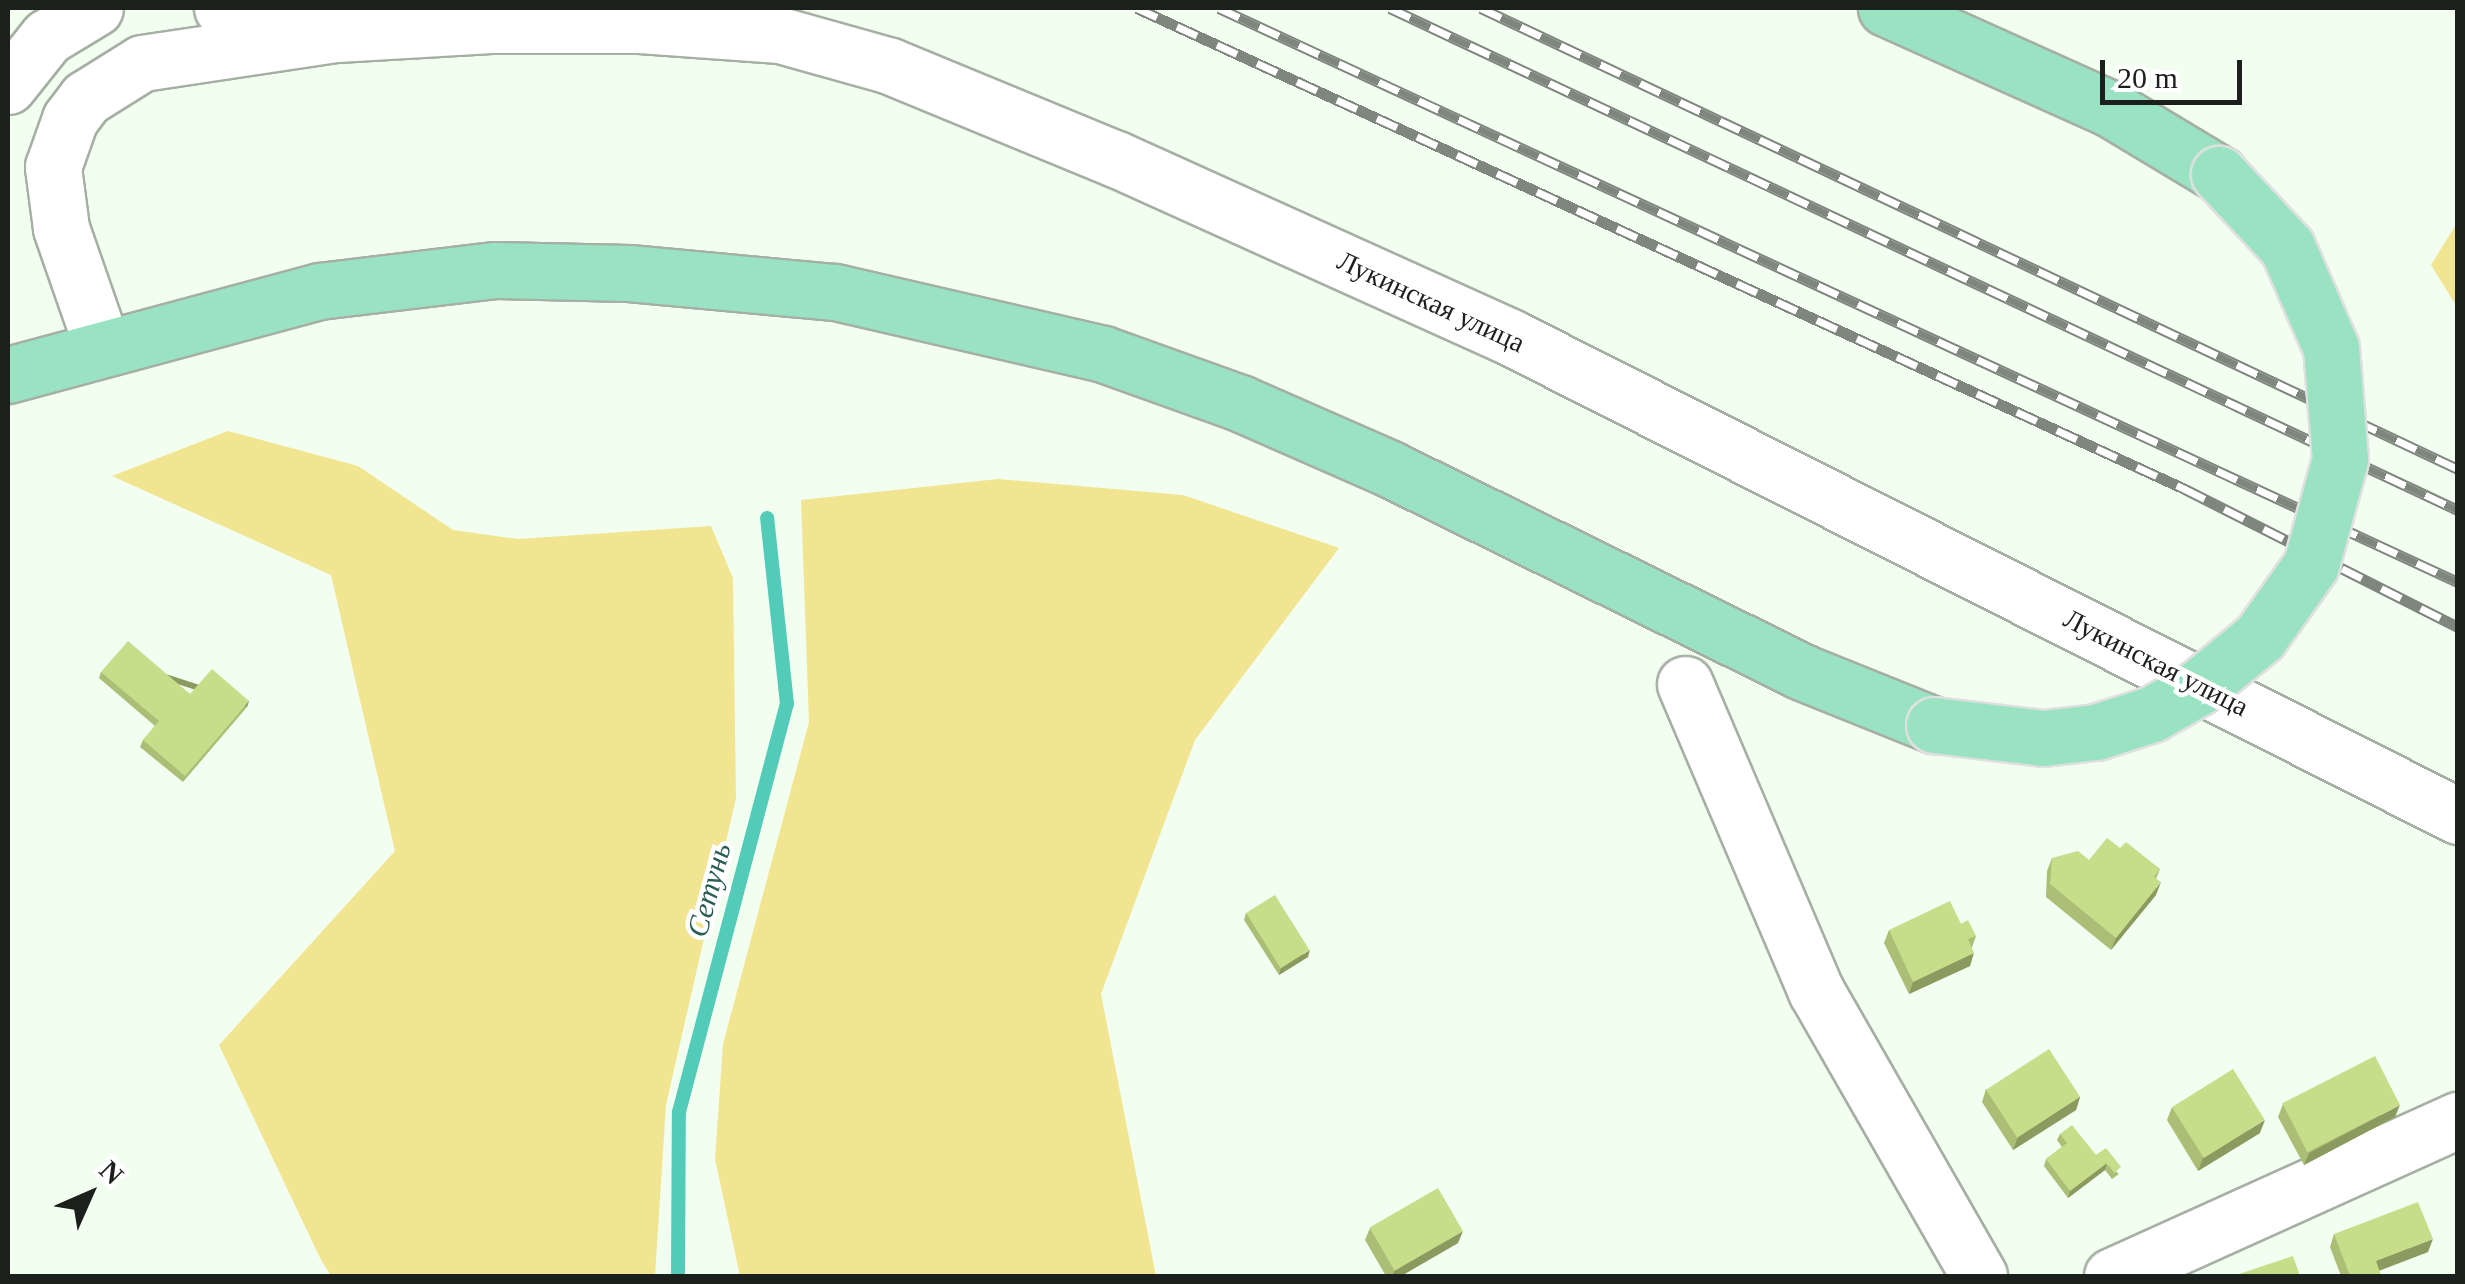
<!DOCTYPE html>
<html>
<head>
<meta charset="utf-8">
<style>
	body { margin:0 }
	#map { position:relative; width:2465px; height:1284px; overflow:hidden; background:#f2fef0; font-family:"Times New Roman",serif }
	div>[style] { position:absolute }
	[style*='--x'] { left:calc(var(--x)*1px); top:calc(var(--y)*1px); width:calc(var(--w)*1px); rotate:calc(var(--a)*1deg) }
	.green>* { inset:0; background:#f2e591 }
	.stream>* { height:14px; margin:-7px; padding:0 7px; transform-origin:7px; border-radius:7px; background:#53cbb9 }
	.roads { filter:drop-shadow(2px 0 #a5afa3) drop-shadow(-2px 0 #a5afa3) drop-shadow(0 2px #a5afa3) drop-shadow(0 -2px #a5afa3) }
	.minor>* { height:55px; margin:-27.5px; padding:0 27.5px; transform-origin:27.5px; border-radius:27.5px; background:#fff }
	.major>* { height:55px; margin:-27.5px; padding:0 27.5px; transform-origin:27.5px; border-radius:27.5px; background:#9ae3c2 }
	.rail>* { height:11px; margin-top:-5.5px; transform-origin:0; background:repeating-linear-gradient(90deg,#fff 0 22px,#7e867d 0 44px); box-sizing:border-box; border-block:2px solid #7e867d }
	.bridges { filter:drop-shadow(2px 0 #dfe0df) drop-shadow(-2px 0 #dfe0df) drop-shadow(0 2px #dfe0df) drop-shadow(0 -2px #dfe0df) }
	.major-bridge>* { height:55px; margin:-27.5px; padding:0 27.5px; transform-origin:27.5px; border-radius:27.5px; background:#9ae3c2 }
	.wall>* { inset:0; background:#aabe76 }
	.shaded-wall>* { inset:0; background:#8b9b60; transform-origin:0 0 }
	.building>* { inset:0; background:#c6dd89; transform-origin:0 0 }
	span { translate:-50% -50%; white-space:nowrap; text-align:center; line-height:1.15; -webkit-text-stroke:9px #fff; paint-order:stroke }
	.street-label { font-size:28px; color:#1c201c }
	.water-label { font-size:30px; color:#295c54; font-style:italic }
	.frame { position:absolute; inset:0; border:10px solid #1c201c; pointer-events:none }
	.north { position:absolute; left:40px; top:1144px; width:100px; height:100px; -webkit-text-stroke:8px #fff; paint-order:stroke; rotate:45deg; font-size:28px; font-weight:700; line-height:40px; text-align:center; color:#1c201c }
	.north::after { content:''; display:block; margin:auto; width:35px; height:45px; background:#1c201c; clip-path:polygon(50% 0,100% 100%,50% 72%,0 100%) }
	.scale { position:absolute; left:2100px; top:60px; width:142px; height:45px; box-sizing:border-box; border:5px solid #1c201c; border-top:0; padding-left:12px; font-size:30px; line-height:35px; white-space:nowrap; color:#1c201c; -webkit-text-stroke:8px #fff; paint-order:stroke }
</style>
</head>
<body>
<div id="map">
	<div class="green">
		<i style="clip-path:polygon(2457px 223px,2457px 307px,2431px 265px)"></i>
		<i style="clip-path:polygon(228px 431px,358px 466px,453px 530px,518px 539px,711px 526px,733px 578px,736px 798px,666px 1105px,655px 1276px,331px 1276px,320px 1258px,219px 1045px,395px 851px,331px 575px,112px 476px)"></i>
		<i style="clip-path:polygon(998px 479px,1183px 495px,1339px 548px,1195px 740px,1101px 994px,1156px 1276px,740px 1276px,715px 1159px,723px 1044px,809px 722px,801px 500px)"></i>
	</div>
	<div class="stream">
		<i style="--x:678;--y:1276;--w:164;--a:-89.7"></i>
		<i style="--x:679;--y:1112;--w:422;--a:-75.2"></i>
		<i style="--x:787;--y:704;--w:187;--a:-96.1"></i>
	</div>
	<div class="roads">
		<div class="minor">
			<i style="--x:222;--y:8;--w:85;--a:12.9"></i>
			<i style="--x:8;--y:86;--w:63;--a:-51.5"></i>
			<i style="--x:47;--y:37;--w:56;--a:-31.1"></i>
			<i style="--x:102;--y:346;--w:125;--a:-109.2"></i>
			<i style="--x:61;--y:228;--w:62;--a:-97.5"></i>
			<i style="--x:53;--y:167;--w:51;--a:-70.5"></i>
			<i style="--x:70;--y:119;--w:26;--a:-53"></i>
			<i style="--x:86;--y:98;--w:66;--a:-32"></i>
			<i style="--x:142;--y:63;--w:197;--a:-8.5"></i>
			<i style="--x:337;--y:34;--w:158;--a:-3.3"></i>
			<i style="--x:495;--y:25;--w:145;--a:0"></i>
			<i style="--x:640;--y:25;--w:140;--a:4.1"></i>
			<i style="--x:780;--y:35;--w:114;--a:15.7"></i>
			<i style="--x:890;--y:66;--w:244;--a:22.4"></i>
			<i style="--x:1116;--y:159;--w:432;--a:24.3"></i>
			<i style="--x:1510;--y:337;--w:1062;--a:26.81"></i>
			<i style="--x:1685;--y:684;--w:334;--a:66.9"></i>
			<i style="--x:1816;--y:991;--w:328;--a:60.2"></i>
			<i style="--x:2112;--y:1276;--w:380;--a:-24.3"></i>
		</div>
		<div class="major">
			<i style="--x:1886;--y:8;--w:247;--a:24.2"></i>
			<i style="--x:2111;--y:109;--w:126;--a:31"></i>
			<i style="--x:8;--y:375;--w:322;--a:-15.1"></i>
			<i style="--x:319;--y:291;--w:178;--a:-6.8"></i>
			<i style="--x:496;--y:270;--w:133;--a:1.3"></i>
			<i style="--x:629;--y:273;--w:207;--a:5.3"></i>
			<i style="--x:835;--y:292;--w:275;--a:13"></i>
			<i style="--x:1103;--y:354;--w:145;--a:19.7"></i>
			<i style="--x:1240;--y:403;--w:164;--a:23.7"></i>
			<i style="--x:1390;--y:469;--w:459;--a:26.2"></i>
			<i style="--x:1802;--y:672;--w:142;--a:21.9"></i>
		</div>
	</div>
	<div class="rail">
		<i style="--x:1137;--y:8;--w:1153;--a:24.65"></i>
		<i style="--x:2185;--y:489;--w:306;--a:26.8"></i>
		<i style="--x:1219;--y:8;--w:1366;--a:24.86"></i>
		<i style="--x:1390;--y:8;--w:1180;--a:25.18"></i>
		<i style="--x:1481;--y:8;--w:1080;--a:25.26"></i>
	</div>
	<div class="bridges">
		<div class="major-bridge">
			<i style="--x:1934;--y:725;--w:110;--a:6.8"></i>
			<i style="--x:2043;--y:738;--w:53;--a:-6.5"></i>
			<i style="--x:2096;--y:732;--w:59;--a:-17.8"></i>
			<i style="--x:2152;--y:714;--w:54;--a:-29.9"></i>
			<i style="--x:2199;--y:687;--w:79;--a:-39.3"></i>
			<i style="--x:2260;--y:637;--w:88;--a:-54.7"></i>
			<i style="--x:2311;--y:565;--w:110;--a:-74.7"></i>
			<i style="--x:2340;--y:459;--w:111;--a:-94.6"></i>
			<i style="--x:2331;--y:348;--w:110;--a:-113.5"></i>
			<i style="--x:2287;--y:247;--w:100;--a:-133"></i>
		</div>
	</div>
	<div class="wall">
		<i style="clip-path:polygon(101px 672px,190px 694px,249px 701px,247px 707px,183px 782px,140px 747px,143px 740px,155px 726px,99px 678px)"></i>
		<i style="clip-path:polygon(2120px 848px,2160px 869px,2156px 879px,2156px 895px,2111px 950px,2046px 897px,2047px 871px,2052px 858px,2089px 860px)"></i>
		<i style="clip-path:polygon(1246px 913px,1308px 957px,1279px 975px,1244px 920px)"></i>
		<i style="clip-path:polygon(1961px 924px,1976px 936px,1972px 947px,1970px 966px,1909px 994px,1884px 943px,1889px 930px)"></i>
		<i style="clip-path:polygon(1986px 1089px,2080px 1097px,2076px 1110px,2013px 1150px,1982px 1102px)"></i>
		<i style="clip-path:polygon(2283px 1104px,2395px 1117px,2304px 1165px,2278px 1117px)"></i>
		<i style="clip-path:polygon(2172px 1107px,2260px 1133px,2198px 1171px,2167px 1120px)"></i>
		<i style="clip-path:polygon(2060px 1134px,2096px 1155px,2119px 1174px,2112px 1179px,2105px 1170px,2068px 1198px,2044px 1166px,2046px 1159px,2062px 1147px,2057px 1140px)"></i>
		<i style="clip-path:polygon(1370px 1228px,1458px 1243px,1401px 1276px,1386px 1276px,1365px 1240px)"></i>
		<i style="clip-path:polygon(2334px 1234px,2428px 1252px,2379px 1270px,2380px 1276px,2341px 1276px,2330px 1247px)"></i>
	</div>
	<div class="shaded-wall">
		<i style="left:249px;top:701px;width:6px;height:99px;rotate:108deg"></i>
		<i style="clip-path:polygon(2161px 882px,2156px 895px,2111px 950px,2116px 938px)"></i>
		<i style="clip-path:polygon(1310px 950px,1308px 957px,1279px 975px,1281px 968px)"></i>
		<i style="clip-path:polygon(1974px 953px,1970px 966px,1909px 994px,1913px 982px)"></i>
		<i style="clip-path:polygon(2080px 1097px,2076px 1110px,2013px 1150px,2018px 1137px)"></i>
		<i style="clip-path:polygon(2400px 1105px,2395px 1117px,2304px 1165px,2309px 1153px)"></i>
		<i style="clip-path:polygon(2265px 1120px,2260px 1133px,2198px 1171px,2203px 1158px)"></i>
		<i style="clip-path:polygon(2107px 1163px,2105px 1170px,2068px 1198px,2070px 1191px)"></i>
		<i style="clip-path:polygon(1463px 1231px,1458px 1243px,1401px 1276px,1392px 1276px,1395px 1270px)"></i>
		<i style="clip-path:polygon(2433px 1239px,2428px 1252px,2371px 1274px,2376px 1261px)"></i>
	</div>
	<div class="building">
		<i style="clip-path:polygon(128px 641px,190px 694px,212px 669px,249px 701px,185px 776px,143px 740px,159px 721px,101px 672px)"></i>
		<i style="clip-path:polygon(2107px 838px,2120px 848px,2126px 842px,2160px 869px,2154px 877px,2161px 882px,2116px 938px,2050px 884px,2052px 858px,2078px 851px,2089px 860px)"></i>
		<i style="left:1275px;top:895px;width:65px;height:34px;rotate:58deg"></i>
		<i style="clip-path:polygon(1950px 901px,1961px 924px,1968px 920px,1976px 936px,1968px 939px,1974px 953px,1913px 982px,1889px 930px)"></i>
		<i style="left:2049px;top:1049px;width:57px;height:75px;rotate:57deg"></i>
		<i style="left:2375px;top:1056px;width:55px;height:104px;rotate:63deg"></i>
		<i style="left:2233px;top:1069px;width:60px;height:72px;rotate:58deg"></i>
		<i style="clip-path:polygon(2072px 1125px,2096px 1155px,2106px 1148px,2121px 1167px,2114px 1173px,2107px 1163px,2070px 1191px,2046px 1159px,2067px 1143px,2060px 1134px)"></i>
		<i style="left:1438px;top:1188px;width:50px;height:79px;rotate:60deg"></i>
		<i style="clip-path:polygon(2418px 1202px,2433px 1239px,2376px 1261px,2381px 1275px,2350px 1276px,2334px 1234px)"></i>
		<i style="clip-path:polygon(2293px 1256px,2300px 1276px,2240px 1276px,2239px 1274px)"></i>
	</div>
	<div class="street-label">
		<span style="left:1431px;top:302px;rotate:25deg">Лукинская улица</span>
		<span style="left:2156px;top:663px;rotate:27deg">Лукинская улица</span>
	</div>
	<div class="water-label">
		<span style="left:709px;top:890px;rotate:-75deg">Сетунь</span>
	</div>
	<div class="frame"></div>
	<div class="north">N</div>
	<div class="scale">20 m</div>
</div>
</body>
</html>
